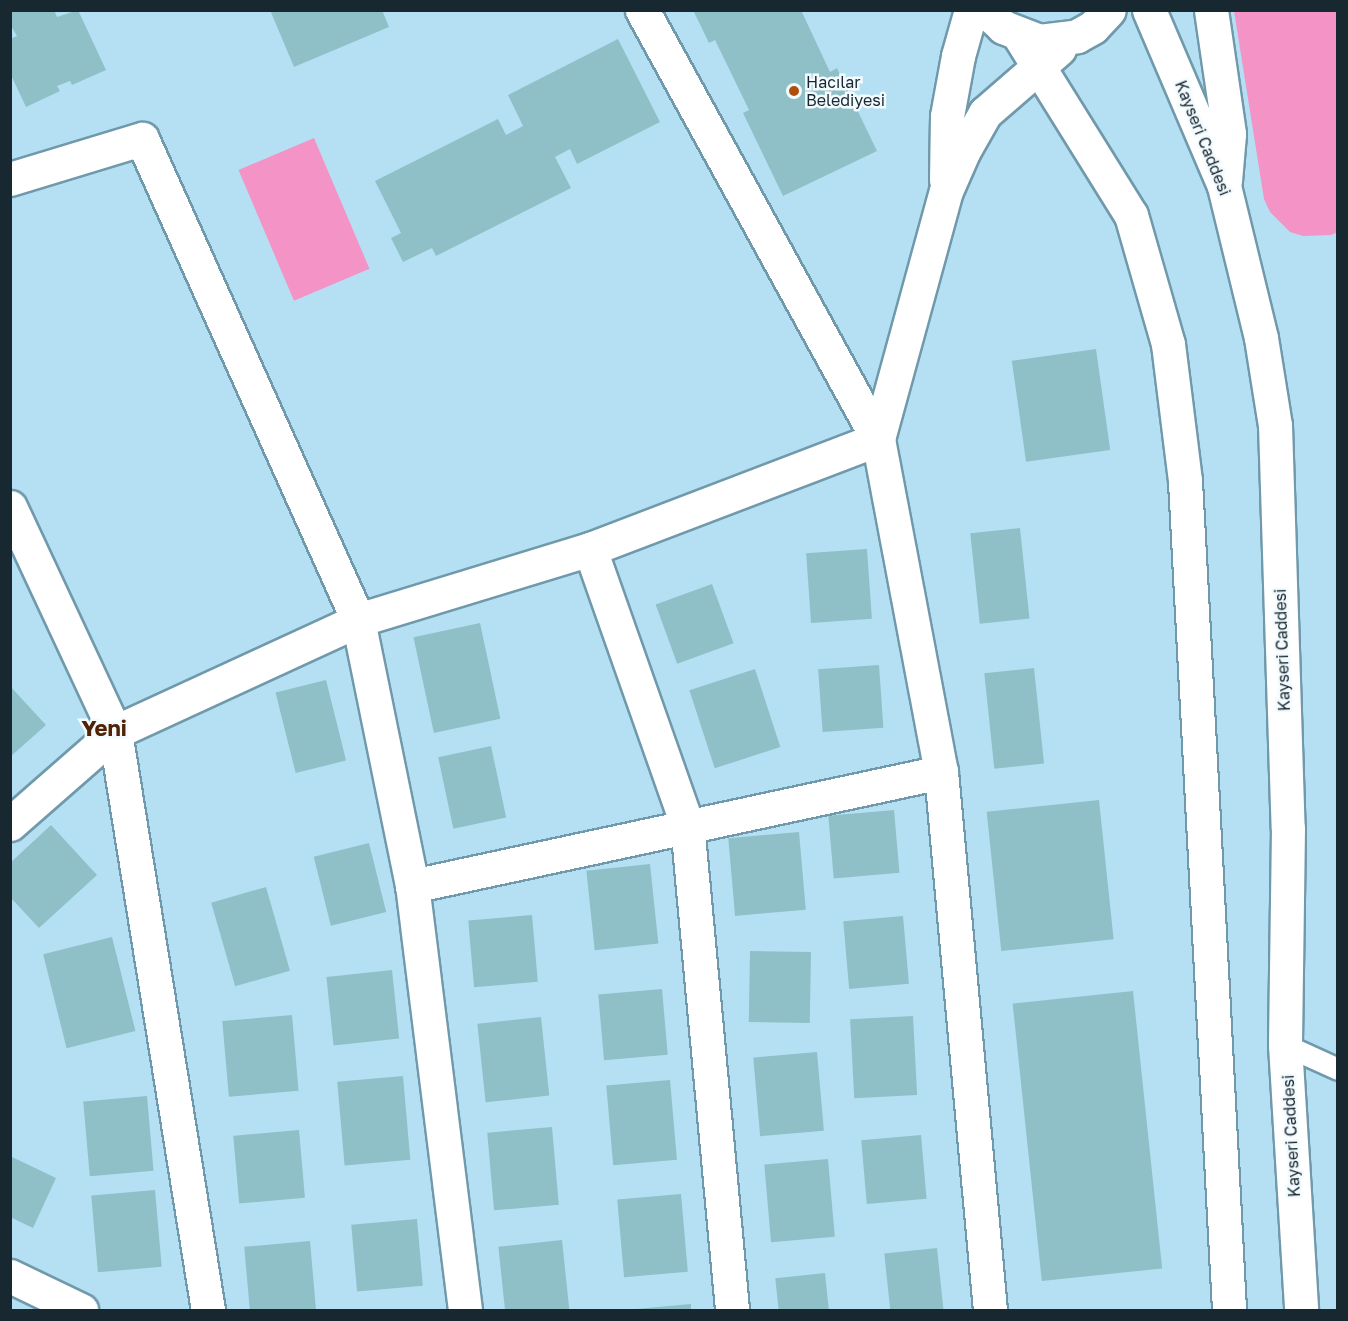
<!DOCTYPE html>
<html>
<head>
<meta charset="utf-8">
<style>
	body { margin:0 }
	#map { position:relative; width:1348px; height:1321px; overflow:hidden; background:#b5e0f3; font-family:"Golos Text",sans-serif }
	div>[style] { position:absolute }
	[style*='--x'] { left:calc(var(--x)*1px); top:calc(var(--y)*1px); width:calc(var(--w)*1px); rotate:calc(var(--a)*1deg) }
	.green>* { inset:0; background:#f393c6; transform-origin:0 0 }
	.building>* { inset:0; background:#8fc0c7; transform-origin:0 0 }
	.roads { filter:drop-shadow(2px 0 #7099ab) drop-shadow(-2px 0 #7099ab) drop-shadow(0 2px #7099ab) drop-shadow(0 -2px #7099ab) }
	.service>* { height:21px; margin:-10.5px; padding:0 10.5px; transform-origin:10.5px; border-radius:10.5px; background:#fff }
	.minor>* { height:33px; margin:-16.5px; padding:0 16.5px; transform-origin:16.5px; border-radius:16.5px; background:#fff }
	.primary>* { height:33px; margin:-16.5px; padding:0 16.5px; transform-origin:16.5px; border-radius:16.5px; background:#fff }
	.dots>* { width:16px; height:16px; translate:-50% -50%; box-sizing:border-box; border:3px solid #f3fbff; border-radius:50% }
	span { translate:-50% -50%; white-space:nowrap; text-align:center; line-height:1.15; -webkit-text-stroke:5px #f3fbff; paint-order:stroke }
	.poi-label { font-size:16px; color:#182830 }
	.left { translate:0 -50%; text-align:left }
	.street-label { font-size:16px; color:#182830 }
	.district-label { font-size:22px; color:#512205; font-weight:700 }
	.frame { position:absolute; inset:0; border:12px solid #182830; pointer-events:none }
</style>
</head>
<body>
<div id="map">
	<div class="green">
		<i style="clip-path:polygon(1234px 11px,1337px 11px,1338px 232px,1331px 235px,1303px 236px,1290px 232px,1270px 212px,1264px 199px)"></i>
		<i style="left:314px;top:138px;width:142px;height:82px;rotate:67deg"></i>
	</div>
	<div class="building">
		<i style="clip-path:polygon(10px 10px,54px 10px,57px 17px,78px 10px,106px 70px,72px 85px,70px 81px,57px 86px,60px 91px,26px 107px,10px 73px,10px 39px,17px 36px,10px 24px)"></i>
		<i style="clip-path:polygon(270px 10px,382px 10px,389px 27px,294px 67px)"></i>
		<i style="clip-path:polygon(693px 10px,801px 10px,830px 72px,837px 68px,877px 151px,783px 196px,743px 113px,749px 110px,715px 40px,709px 43px)"></i>
		<i style="clip-path:polygon(618px 39px,660px 122px,577px 164px,570px 149px,555px 157px,571px 188px,436px 256px,432px 248px,403px 262px,391px 238px,401px 233px,375px 181px,498px 119px,506px 135px,523px 126px,508px 95px)"></i>
		<i style="left:1096px;top:349px;width:102px;height:85px;rotate:82deg"></i>
		<i style="left:1020px;top:528px;width:91px;height:50px;rotate:84deg"></i>
		<i style="left:867px;top:549px;width:70px;height:61px;rotate:86deg"></i>
		<i style="left:712px;top:584px;width:63px;height:60px;rotate:70deg"></i>
		<i style="left:480px;top:623px;width:98px;height:68px;rotate:78deg"></i>
		<i style="left:879px;top:665px;width:63px;height:61px;rotate:86deg"></i>
		<i style="left:1034px;top:668px;width:96px;height:50px;rotate:84deg"></i>
		<i style="left:755px;top:669px;width:82px;height:69px;rotate:72deg"></i>
		<i style="left:326px;top:680px;width:83px;height:52px;rotate:76deg"></i>
		<i style="clip-path:polygon(10px 686px,46px 725px,10px 757px)"></i>
		<i style="left:491px;top:746px;width:73px;height:54px;rotate:78deg"></i>
		<i style="left:1099px;top:800px;width:140px;height:113px;rotate:84deg"></i>
		<i style="left:894px;top:810px;width:63px;height:66px;rotate:85deg"></i>
		<i style="clip-path:polygon(51px 825px,97px 875px,39px 928px,10px 897px,10px 863px)"></i>
		<i style="left:799px;top:832px;width:78px;height:71px;rotate:85deg"></i>
		<i style="left:369px;top:843px;width:71px;height:57px;rotate:76deg"></i>
		<i style="left:650px;top:864px;width:80px;height:64px;rotate:84deg"></i>
		<i style="left:266px;top:887px;width:87px;height:57px;rotate:74deg"></i>
		<i style="left:532px;top:915px;width:67px;height:64px;rotate:85deg"></i>
		<i style="left:903px;top:916px;width:68px;height:60px;rotate:85deg"></i>
		<i style="left:112px;top:937px;width:97px;height:71px;rotate:76deg"></i>
		<i style="left:750px;top:951px;width:61px;height:71px;rotate:1deg"></i>
		<i style="left:392px;top:970px;width:69px;height:66px;rotate:84deg"></i>
		<i style="left:662px;top:989px;width:66px;height:64px;rotate:85deg"></i>
		<i style="left:1133px;top:991px;width:279px;height:121px;rotate:84deg"></i>
		<i style="left:292px;top:1015px;width:76px;height:70px;rotate:85deg"></i>
		<i style="left:913px;top:1016px;width:79px;height:63px;rotate:87deg"></i>
		<i style="left:541px;top:1017px;width:79px;height:64px;rotate:84deg"></i>
		<i style="left:817px;top:1052px;width:79px;height:64px;rotate:85deg"></i>
		<i style="left:403px;top:1076px;width:84px;height:66px;rotate:85deg"></i>
		<i style="left:670px;top:1080px;width:80px;height:64px;rotate:85deg"></i>
		<i style="left:147px;top:1096px;width:75px;height:64px;rotate:85deg"></i>
		<i style="left:552px;top:1127px;width:78px;height:65px;rotate:85deg"></i>
		<i style="left:299px;top:1130px;width:68px;height:66px;rotate:85deg"></i>
		<i style="left:921px;top:1135px;width:64px;height:60px;rotate:85deg"></i>
		<i style="clip-path:polygon(10px 1156px,56px 1178px,33px 1228px,10px 1217px)"></i>
		<i style="left:828px;top:1159px;width:78px;height:64px;rotate:85deg"></i>
		<i style="left:155px;top:1190px;width:77px;height:64px;rotate:85deg"></i>
		<i style="left:681px;top:1194px;width:78px;height:64px;rotate:85deg"></i>
		<i style="left:417px;top:1219px;width:67px;height:66px;rotate:85deg"></i>
		<i style="left:562px;top:1240px;width:70px;height:64px;rotate:84deg"></i>
		<i style="left:310px;top:1241px;width:69px;height:66px;rotate:85deg"></i>
		<i style="left:937px;top:1248px;width:62px;height:53px;rotate:84deg"></i>
		<i style="left:825px;top:1273px;width:37px;height:50px;rotate:84deg"></i>
		<i style="clip-path:polygon(691px 1304px,691px 1310px,636px 1310px,636px 1309px)"></i>
	</div>
	<div class="roads">
		<div class="service">
			<i style="--x:1285;--y:1045;--w:58;--a:24.4"></i>
		</div>
		<div class="minor">
			<i style="--x:642;--y:10;--w:490;--a:61.2"></i>
			<i style="--x:10;--y:179;--w:138;--a:-16.9"></i>
			<i style="--x:142;--y:139;--w:527;--a:65.82"></i>
			<i style="--x:358;--y:620;--w:271;--a:78.5"></i>
			<i style="--x:946;--y:180;--w:64;--a:-89.1"></i>
			<i style="--x:947;--y:116;--w:61;--a:-79.6"></i>
			<i style="--x:958;--y:56;--w:48;--a:-74.2"></i>
			<i style="--x:878;--y:439;--w:257;--a:-74.7"></i>
			<i style="--x:946;--y:191;--w:43;--a:-66.4"></i>
			<i style="--x:963;--y:152;--w:45;--a:-60.6"></i>
			<i style="--x:985;--y:113;--w:98;--a:-40.9"></i>
			<i style="--x:10;--y:507;--w:248;--a:65"></i>
			<i style="--x:115;--y:732;--w:585;--a:80.86"></i>
			<i style="--x:590;--y:549;--w:292;--a:70.6"></i>
			<i style="--x:687;--y:824;--w:488;--a:84.7"></i>
			<i style="--x:10;--y:824;--w:140;--a:-41.2"></i>
			<i style="--x:115;--y:732;--w:268;--a:-24.7"></i>
			<i style="--x:358;--y:620;--w:243;--a:-17"></i>
			<i style="--x:590;--y:549;--w:308;--a:-20.9"></i>
			<i style="--x:878;--y:439;--w:339;--a:79.3"></i>
			<i style="--x:10;--y:1276;--w:79;--a:25.6"></i>
			<i style="--x:465;--y:1310;--w:427;--a:-97.1"></i>
			<i style="--x:412;--y:886;--w:541;--a:-12.16"></i>
			<i style="--x:941;--y:772;--w:540;--a:84.8"></i>
		</div>
		<div class="primary">
			<i style="--x:985;--y:10;--w:25;--a:43"></i>
			<i style="--x:1003;--y:27;--w:39;--a:21"></i>
			<i style="--x:1039;--y:41;--w:38;--a:-7"></i>
			<i style="--x:1077;--y:36;--w:18;--a:-29"></i>
			<i style="--x:1093;--y:27;--w:23;--a:-47"></i>
			<i style="--x:1149;--y:10;--w:191;--a:66.9"></i>
			<i style="--x:1224;--y:186;--w:156;--a:76.3"></i>
			<i style="--x:1261;--y:338;--w:88;--a:80.9"></i>
			<i style="--x:1275;--y:425;--w:403;--a:88.2"></i>
			<i style="--x:1288;--y:828;--w:217;--a:90.8"></i>
			<i style="--x:1285;--y:1045;--w:265;--a:86.5"></i>
			<i style="--x:1211;--y:10;--w:125;--a:81.7"></i>
			<i style="--x:1229;--y:134;--w:47;--a:94.9"></i>
			<i style="--x:1020;--y:37;--w:210;--a:58.1"></i>
			<i style="--x:1131;--y:215;--w:134;--a:74"></i>
			<i style="--x:1168;--y:344;--w:138;--a:82.9"></i>
			<i style="--x:1185;--y:481;--w:830;--a:86.96"></i>
		</div>
	</div>
	<div class="dots">
		<i style="left:794px;top:91px;background:#b04f0b"></i>
	</div>
	<div class="poi-label">
		<span class="left" style="left:806px;top:91px">Hacılar<br>Belediyesi</span>
	</div>
	<div class="street-label">
		<span style="left:1203px;top:138px;rotate:68deg">Kayseri Caddesi</span>
		<span style="left:1282px;top:650px;rotate:-92deg">Kayseri Caddesi</span>
		<span style="left:1291px;top:1136px;rotate:-93deg">Kayseri Caddesi</span>
	</div>
	<div class="district-label">
		<span style="left:104px;top:728px">Yeni</span>
	</div>
	<div class="frame"></div>
</div>
</body>
</html>
